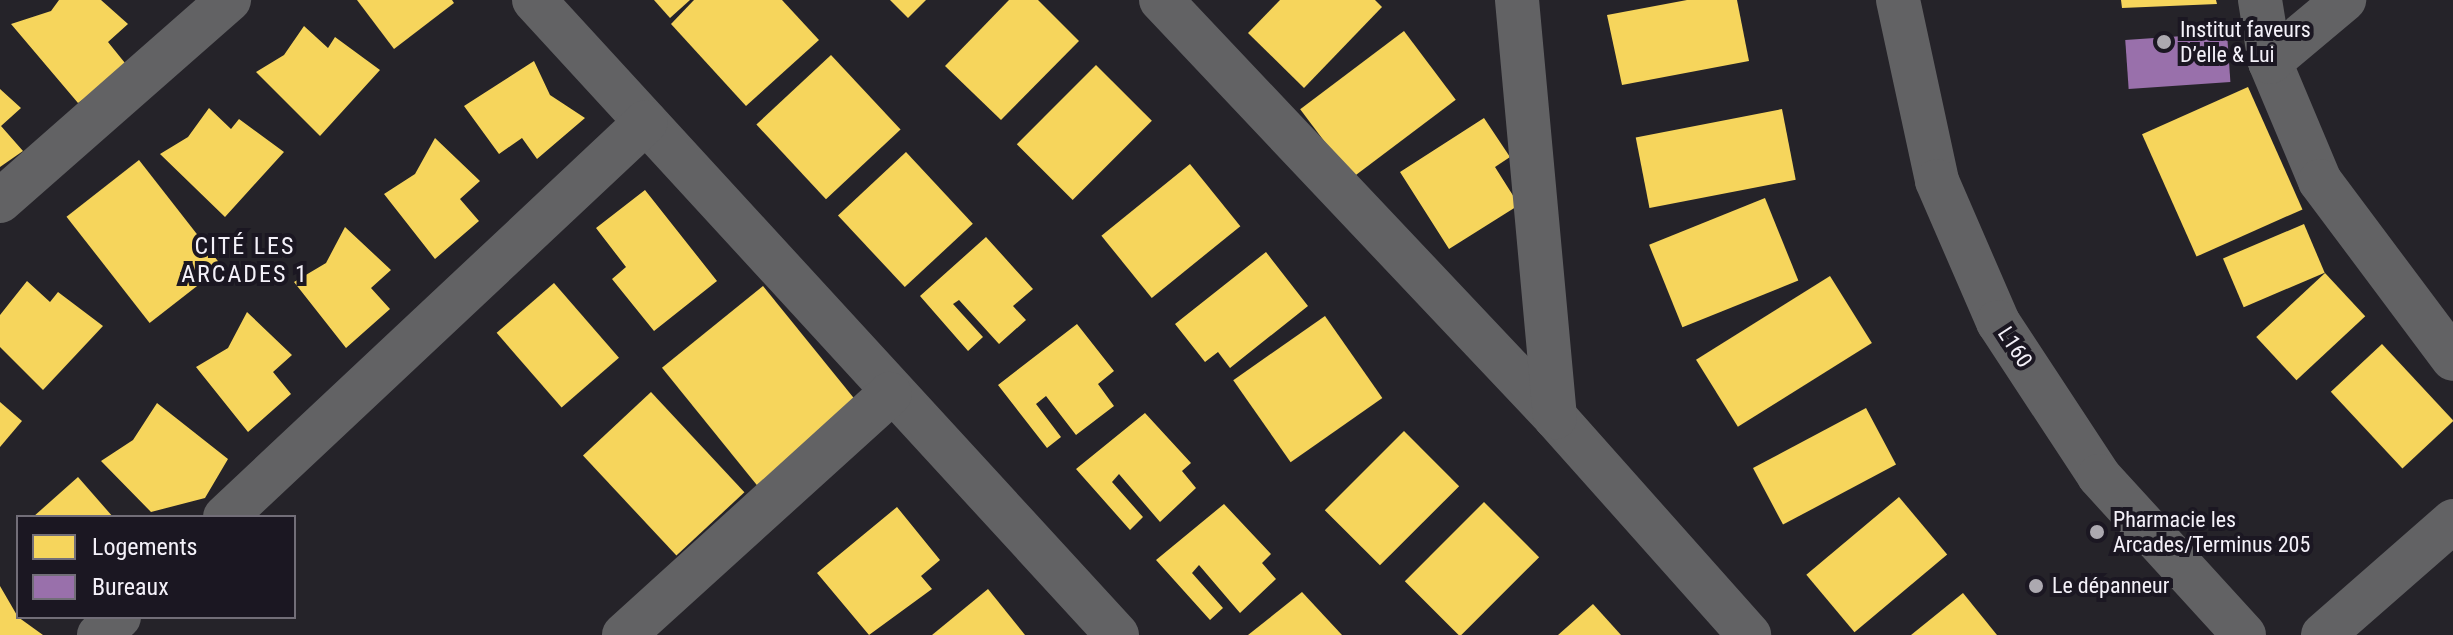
<!DOCTYPE html>
<html>
<head>
<meta charset="utf-8">
<style>
	body { margin:0 }
	#map { position:relative; width:2453px; height:635px; overflow:hidden; background:#252329; font-family:"Roboto Condensed",sans-serif }
	div>[style] { position:absolute }
	[style*='--x'] { left:calc(var(--x)*1px); top:calc(var(--y)*1px); width:calc(var(--w)*1px); rotate:calc(var(--a)*1deg) }
	.homes>* { inset:0; background:#f6d55c; transform-origin:0 0 }
	.offices>* { inset:0; background:#9970ab; transform-origin:0 0 }
	.minor>* { height:44px; margin:-22px; padding:0 22px; transform-origin:22px; border-radius:22px; background:#626264 }
	.tertiary>* { height:44px; margin:-22px; padding:0 22px; transform-origin:22px; border-radius:22px; background:#626264 }
	.dots>* { width:22px; height:22px; translate:-50% -50%; box-sizing:border-box; border:4px solid #1b1722; border-radius:50% }
	span { translate:-50% -50%; white-space:nowrap; text-align:center; line-height:1.15; -webkit-text-stroke:8px #1b1722; paint-order:stroke }
	.poi-label { font-size:22px; color:#f4f1f9 }
	.left { translate:0 -50%; text-align:left }
	.street-label { font-size:22px; color:#f4f1f9 }
	.neighbourhood-label { font-size:24px; color:#f4f1f9; letter-spacing:2px }
	.legend { position:absolute; left:16px; top:515px; width:280px; height:104px; box-sizing:border-box; background:#1b1722; border:2px solid #726e78; margin:0; padding:10px 14px; list-style:none; font-size:24px; color:#f4f1f9 }
	.legend li { display:flex; align-items:center; gap:16px; height:40px }
	.legend b { width:40px; border:2px solid #726e78 }
</style>
</head>
<body>
<div id="map">
	<div class="homes">
		<i style="clip-path:polygon(59px 0,101px 0,128px 24px,108px 42px,129px 68px,78px 103px,11px 24px,51px 11px)"></i>
		<i style="clip-path:polygon(357px 0,452px 0,454px 3px,394px 49px)"></i>
		<i style="clip-path:polygon(654px 0,690px 0,670px 18px)"></i>
		<i style="clip-path:polygon(694px 0,782px 0,819px 40px,746px 106px,671px 24px)"></i>
		<i style="clip-path:polygon(890px 0,926px 0,908px 18px)"></i>
		<i style="clip-path:polygon(1009px 0,1038px 0,1079px 41px,1001px 120px,945px 66px)"></i>
		<i style="clip-path:polygon(1280px 0,1375px 0,1382px 7px,1304px 88px,1248px 33px)"></i>
		<i style="clip-path:polygon(1687px 0,1737px 0,1749px 61px,1622px 85px,1607px 15px)"></i>
		<i style="clip-path:polygon(2121px 0,2216px 0,2217px 4px,2122px 8px)"></i>
		<i style="clip-path:polygon(304px 26px,328px 48px,335px 37px,380px 70px,320px 136px,256px 72px,284px 55px)"></i>
		<i style="left:1404px;top:31px;width:86px;height:130px;rotate:53deg"></i>
		<i style="left:831px;top:55px;width:102px;height:102px;rotate:47deg"></i>
		<i style="clip-path:polygon(534px 61px,550px 95px,585px 118px,537px 159px,522px 138px,499px 154px,464px 106px)"></i>
		<i style="left:1096px;top:65px;width:79px;height:112px;rotate:45deg"></i>
		<i style="left:2248px;top:87px;width:134px;height:116px;rotate:66deg"></i>
		<i style="clip-path:polygon(0 89px,21px 108px,1px 126px,23px 151px,0 167px)"></i>
		<i style="clip-path:polygon(209px 108px,231px 129px,239px 119px,284px 152px,225px 217px,160px 154px,188px 137px)"></i>
		<i style="left:1782px;top:109px;width:72px;height:149px;rotate:79deg"></i>
		<i style="clip-path:polygon(1484px 118px,1510px 157px,1495px 167px,1519px 205px,1449px 249px,1400px 172px)"></i>
		<i style="clip-path:polygon(435px 138px,480px 181px,460px 199px,479px 221px,435px 259px,384px 194px,415px 174px)"></i>
		<i style="left:906px;top:152px;width:98px;height:93px;rotate:47deg"></i>
		<i style="left:139px;top:160px;width:135px;height:92px;rotate:52deg"></i>
		<i style="left:1190px;top:164px;width:80px;height:114px;rotate:51deg"></i>
		<i style="clip-path:polygon(645px 190px,717px 281px,654px 331px,612px 279px,626px 267px,596px 228px)"></i>
		<i style="left:1765px;top:198px;width:89px;height:125px;rotate:68deg"></i>
		<i style="left:2304px;top:224px;width:53px;height:88px;rotate:67deg"></i>
		<i style="clip-path:polygon(345px 227px,391px 270px,371px 288px,390px 309px,346px 348px,294px 282px,326px 263px)"></i>
		<i style="clip-path:polygon(986px 237px,1033px 289px,1013px 306px,1026px 320px,999px 344px,959px 300px,953px 304px,983px 337px,968px 351px,920px 296px)"></i>
		<i style="clip-path:polygon(1266px 252px,1308px 306px,1230px 368px,1218px 352px,1205px 362px,1175px 324px)"></i>
		<i style="left:2325px;top:273px;width:59px;height:94px;rotate:47deg"></i>
		<i style="left:1830px;top:276px;width:79px;height:158px;rotate:58deg"></i>
		<i style="clip-path:polygon(27px 281px,50px 302px,58px 292px,103px 326px,43px 390px,0 347px,0 315px)"></i>
		<i style="left:554px;top:283px;width:99px;height:76px;rotate:49deg"></i>
		<i style="left:763px;top:286px;width:151px;height:130px;rotate:51deg"></i>
		<i style="clip-path:polygon(247px 312px,292px 355px,273px 372px,291px 394px,248px 432px,196px 367px,228px 348px)"></i>
		<i style="left:1325px;top:316px;width:100px;height:112px;rotate:55deg"></i>
		<i style="clip-path:polygon(1077px 324px,1114px 371px,1098px 384px,1114px 406px,1076px 435px,1046px 396px,1036px 404px,1061px 437px,1047px 448px,998px 385px)"></i>
		<i style="left:2382px;top:344px;width:105px;height:70px;rotate:47deg"></i>
		<i style="left:651px;top:392px;width:137px;height:93px;rotate:47deg"></i>
		<i style="clip-path:polygon(0 402px,22px 421px,0 447px)"></i>
		<i style="clip-path:polygon(157px 403px,228px 459px,205px 498px,151px 512px,101px 461px,133px 440px)"></i>
		<i style="left:1866px;top:408px;width:64px;height:128px;rotate:62deg"></i>
		<i style="clip-path:polygon(1145px 413px,1191px 463px,1182px 471px,1196px 488px,1160px 522px,1119px 474px,1112px 482px,1143px 517px,1130px 530px,1076px 469px)"></i>
		<i style="left:1404px;top:431px;width:78px;height:112px;rotate:45deg"></i>
		<i style="clip-path:polygon(78px 477px,113px 517px,33px 517px)"></i>
		<i style="left:1899px;top:497px;width:75px;height:121px;rotate:50deg"></i>
		<i style="left:1484px;top:502px;width:78px;height:112px;rotate:45deg"></i>
		<i style="clip-path:polygon(1224px 504px,1271px 554px,1262px 563px,1276px 579px,1240px 613px,1199px 565px,1192px 573px,1223px 608px,1210px 620px,1156px 560px)"></i>
		<i style="clip-path:polygon(897px 507px,940px 560px,921px 576px,932px 589px,869px 635px,817px 573px)"></i>
		<i style="clip-path:polygon(0 586px,18px 617px,43px 635px,0 635px)"></i>
		<i style="clip-path:polygon(988px 589px,1025px 635px,932px 635px)"></i>
		<i style="clip-path:polygon(1302px 592px,1342px 635px,1248px 635px)"></i>
		<i style="clip-path:polygon(1963px 593px,1997px 635px,1911px 635px)"></i>
		<i style="clip-path:polygon(1593px 604px,1621px 635px,1558px 635px)"></i>
	</div>
	<div class="offices">
		<i style="left:2227px;top:33px;width:49px;height:102px;rotate:86deg"></i>
	</div>
	<div class="minor">
		<i style="--x:534;--y:0;--w:862;--a:47.44"></i>
		<i style="--x:1161;--y:0;--w:574;--a:46.62"></i>
		<i style="--x:1555;--y:417;--w:292;--a:48.3"></i>
		<i style="--x:1517;--y:0;--w:419;--a:84.8"></i>
		<i style="--x:2260;--y:0;--w:63;--a:80.8"></i>
		<i style="--x:2270;--y:62;--w:129;--a:67.2"></i>
		<i style="--x:2320;--y:181;--w:222;--a:53.2"></i>
		<i style="--x:2270;--y:62;--w:97;--a:-40"></i>
		<i style="--x:0;--y:201;--w:305;--a:-41.3"></i>
		<i style="--x:225;--y:517;--w:577;--a:-43.18"></i>
		<i style="--x:99;--y:635;--w:27;--a:-42"></i>
		<i style="--x:624;--y:635;--w:359;--a:-42.2"></i>
		<i style="--x:2323;--y:635;--w:173;--a:-41.2"></i>
	</div>
	<div class="tertiary">
		<i style="--x:1898;--y:0;--w:185;--a:77.8"></i>
		<i style="--x:1937;--y:181;--w:154;--a:66.6"></i>
		<i style="--x:1998;--y:322;--w:184;--a:56.7"></i>
		<i style="--x:2099;--y:476;--w:215;--a:47.6"></i>
	</div>
	<div class="dots">
		<i style="left:2164px;top:42px;background:#aca9b0"></i>
		<i style="left:2097px;top:532px;background:#aca9b0"></i>
		<i style="left:2036px;top:586px;background:#aca9b0"></i>
	</div>
	<div class="poi-label">
		<span class="left" style="left:2180px;top:42px">Institut faveurs<br>D’elle &amp; Lui</span>
		<span class="left" style="left:2113px;top:532px">Pharmacie les<br>Arcades/Terminus 205</span>
		<span class="left" style="left:2052px;top:586px">Le dépanneur</span>
	</div>
	<div class="street-label">
		<span style="left:2015px;top:347px;rotate:57deg">L160</span>
	</div>
	<div class="neighbourhood-label">
		<span style="left:245px;top:261px">CITÉ LES<br>ARCADES 1</span>
	</div>
	<ul class="legend">
	<li><b style="height:22px;background:#f6d55c"></b>Logements</li>
	<li><b style="height:22px;background:#9970ab"></b>Bureaux</li>
	</ul>
</div>
</body>
</html>
